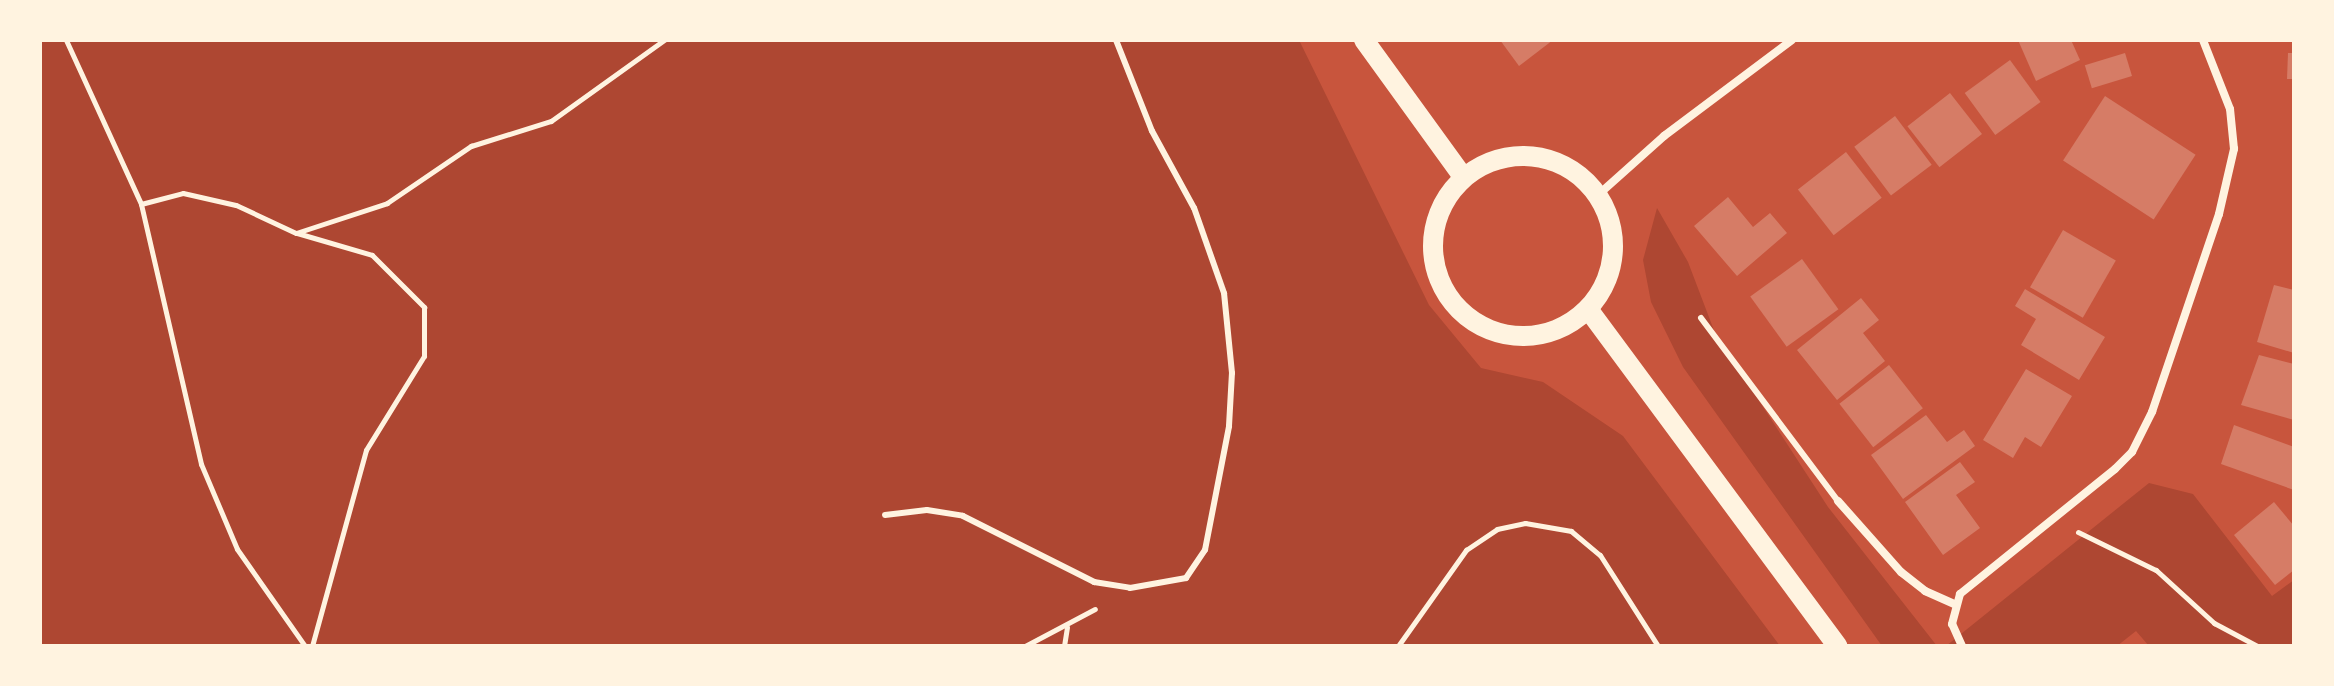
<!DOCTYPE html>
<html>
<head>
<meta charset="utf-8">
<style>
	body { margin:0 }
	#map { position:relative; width:2334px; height:686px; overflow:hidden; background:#c8553d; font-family:"Zilla Slab",serif }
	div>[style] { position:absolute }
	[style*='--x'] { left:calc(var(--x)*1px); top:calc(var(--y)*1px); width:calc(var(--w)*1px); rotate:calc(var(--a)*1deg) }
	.green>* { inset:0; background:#ae4732 }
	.building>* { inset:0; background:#d67c66; transform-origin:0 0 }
	.path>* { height:5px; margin:-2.5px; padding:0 2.5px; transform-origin:2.5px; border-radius:2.5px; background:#fff3e0 }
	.service>* { height:6px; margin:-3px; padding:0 3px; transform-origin:3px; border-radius:3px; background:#fff3e0 }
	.minor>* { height:8px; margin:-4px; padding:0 4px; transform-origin:4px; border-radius:4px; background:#fff3e0 }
	.primary>* { height:20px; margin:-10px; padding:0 10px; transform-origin:10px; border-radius:10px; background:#fff3e0 }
	.primary>.ring { margin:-10px; padding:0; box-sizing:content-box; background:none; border:20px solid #fff3e0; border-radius:50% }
	span { translate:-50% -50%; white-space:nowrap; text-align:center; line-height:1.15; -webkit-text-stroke:8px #fff3e0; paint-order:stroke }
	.frame { position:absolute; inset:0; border:42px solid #fff3e0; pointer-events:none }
</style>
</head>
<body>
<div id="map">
	<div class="green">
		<i style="clip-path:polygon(40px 40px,1299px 40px,1429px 305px,1481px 368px,1543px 382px,1623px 436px,1780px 646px,40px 646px)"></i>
		<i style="clip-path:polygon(1657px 208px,1688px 262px,1715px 333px,1828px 507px,1937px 646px,1882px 646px,1683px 367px,1651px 302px,1643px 260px)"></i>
		<i style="clip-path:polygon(2149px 483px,2193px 494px,2272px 596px,2294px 580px,2294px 646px,2149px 646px,2136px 631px,2117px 646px,1946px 646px)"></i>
	</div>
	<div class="building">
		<i style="clip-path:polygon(1500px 40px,1553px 40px,1519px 66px)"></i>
		<i style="clip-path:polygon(2018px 40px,2071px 40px,2080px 60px,2036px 81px)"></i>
		<i style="left:2125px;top:53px;width:24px;height:42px;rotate:73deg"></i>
		<i style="clip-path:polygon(2288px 53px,2294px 53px,2294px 79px,2287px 79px)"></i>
		<i style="left:2010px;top:60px;width:52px;height:56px;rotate:54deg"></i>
		<i style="left:1950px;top:93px;width:52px;height:54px;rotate:52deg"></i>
		<i style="left:2105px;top:96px;width:108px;height:77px;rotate:33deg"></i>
		<i style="left:1895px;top:116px;width:61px;height:51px;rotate:53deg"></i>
		<i style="left:1846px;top:152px;width:58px;height:61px;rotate:52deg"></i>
		<i style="clip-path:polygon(1728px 197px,1753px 227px,1770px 213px,1787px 233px,1737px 276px,1694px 226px)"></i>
		<i style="left:2063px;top:230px;width:61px;height:66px;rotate:30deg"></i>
		<i style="left:1802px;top:259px;width:62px;height:64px;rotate:54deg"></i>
		<i style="clip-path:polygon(2274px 285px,2294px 290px,2294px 353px,2257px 342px)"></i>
		<i style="clip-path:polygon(2025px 289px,2105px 337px,2079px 380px,2021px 345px,2036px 319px,2015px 306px)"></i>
		<i style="clip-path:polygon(1861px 298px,1879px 320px,1863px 333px,1885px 361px,1837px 400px,1797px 350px)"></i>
		<i style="clip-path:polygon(2259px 355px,2294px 364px,2294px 420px,2241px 405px)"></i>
		<i style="left:1889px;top:365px;width:55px;height:63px;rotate:52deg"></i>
		<i style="clip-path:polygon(2026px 369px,2072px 396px,2041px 447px,2025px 437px,2013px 458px,1983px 440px)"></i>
		<i style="clip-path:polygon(1926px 415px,1947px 442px,1964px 430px,1975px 446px,1903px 499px,1871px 455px)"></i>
		<i style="clip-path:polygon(2234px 425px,2294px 447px,2294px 490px,2221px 464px)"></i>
		<i style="clip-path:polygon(1960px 462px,1975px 482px,1956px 495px,1980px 528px,1943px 555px,1905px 502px)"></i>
		<i style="clip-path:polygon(2274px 502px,2294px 526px,2294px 570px,2275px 585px,2234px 535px)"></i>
	</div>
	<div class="path">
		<i style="--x:66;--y:40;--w:180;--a:65.4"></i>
		<i style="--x:141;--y:204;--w:267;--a:77"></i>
		<i style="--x:201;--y:464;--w:92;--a:67"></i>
		<i style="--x:237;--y:549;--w:118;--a:55"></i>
		<i style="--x:141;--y:204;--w:43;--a:-14.7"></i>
		<i style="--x:183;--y:193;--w:54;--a:12.8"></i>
		<i style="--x:236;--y:205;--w:66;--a:25"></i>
		<i style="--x:296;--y:233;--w:96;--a:-18.2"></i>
		<i style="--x:387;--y:203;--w:102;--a:-34.2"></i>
		<i style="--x:471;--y:146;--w:84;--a:-17.4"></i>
		<i style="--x:551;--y:121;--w:139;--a:-35.6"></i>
		<i style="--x:297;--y:233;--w:78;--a:16.3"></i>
		<i style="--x:372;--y:255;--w:74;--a:45"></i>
		<i style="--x:424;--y:307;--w:49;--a:90"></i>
		<i style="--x:424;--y:356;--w:110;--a:121.7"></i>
		<i style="--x:366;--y:450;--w:203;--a:105.4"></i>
		<i style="--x:2078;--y:532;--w:87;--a:26"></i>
		<i style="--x:2156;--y:570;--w:79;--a:42.4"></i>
		<i style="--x:2214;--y:623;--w:49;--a:28.1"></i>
		<i style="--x:1025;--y:646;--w:79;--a:-27.9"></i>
		<i style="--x:1064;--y:646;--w:19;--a:-81"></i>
		<i style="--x:1398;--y:646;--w:118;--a:-54.7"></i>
		<i style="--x:1466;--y:550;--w:37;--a:-34"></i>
		<i style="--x:1497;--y:529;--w:29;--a:-12"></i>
		<i style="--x:1525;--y:523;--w:47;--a:9.9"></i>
		<i style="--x:1571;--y:531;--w:38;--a:40"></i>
		<i style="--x:1600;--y:555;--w:108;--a:57.5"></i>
	</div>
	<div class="service">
		<i style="--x:1701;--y:318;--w:229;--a:53.2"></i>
		<i style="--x:885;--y:515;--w:42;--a:-6.8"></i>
		<i style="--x:927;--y:510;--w:36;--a:9"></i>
		<i style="--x:963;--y:516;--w:147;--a:26.7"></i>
		<i style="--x:1094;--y:582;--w:36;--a:9"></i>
		<i style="--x:1130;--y:588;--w:57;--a:-10.1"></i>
		<i style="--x:1186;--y:578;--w:34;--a:-56"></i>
		<i style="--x:1205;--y:550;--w:126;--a:-79"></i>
		<i style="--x:1229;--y:426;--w:53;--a:-86.8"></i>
		<i style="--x:1232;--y:373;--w:80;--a:-95.7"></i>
		<i style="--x:1224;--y:293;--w:90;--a:-109.4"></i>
		<i style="--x:1194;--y:208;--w:88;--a:-118.6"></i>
		<i style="--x:1152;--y:131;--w:98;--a:-111.6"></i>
	</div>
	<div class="minor">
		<i style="--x:1598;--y:195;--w:89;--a:-41.8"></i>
		<i style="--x:1664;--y:136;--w:160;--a:-36.9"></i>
		<i style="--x:1838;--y:501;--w:95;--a:48.4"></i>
		<i style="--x:1901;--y:572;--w:31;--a:38"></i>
		<i style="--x:1925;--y:591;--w:32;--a:24"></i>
		<i style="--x:1962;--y:646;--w:24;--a:-114"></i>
		<i style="--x:1952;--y:624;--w:31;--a:-75"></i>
		<i style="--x:1960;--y:594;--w:199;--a:-38.9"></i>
		<i style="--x:2115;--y:469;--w:24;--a:-45"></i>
		<i style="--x:2132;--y:452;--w:45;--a:-63.4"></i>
		<i style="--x:2152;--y:412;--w:209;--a:-71.3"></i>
		<i style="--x:2219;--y:214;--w:67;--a:-77"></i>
		<i style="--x:2234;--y:149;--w:40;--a:-95.7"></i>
		<i style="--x:2230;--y:109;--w:74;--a:-111.4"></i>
	</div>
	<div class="primary">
		<i style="--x:1364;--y:40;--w:170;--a:54.1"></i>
		<i class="ring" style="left:1433px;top:156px;width:160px;height:160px"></i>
		<i style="--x:1588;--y:309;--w:419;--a:53.5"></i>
	</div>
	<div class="frame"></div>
</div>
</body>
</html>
